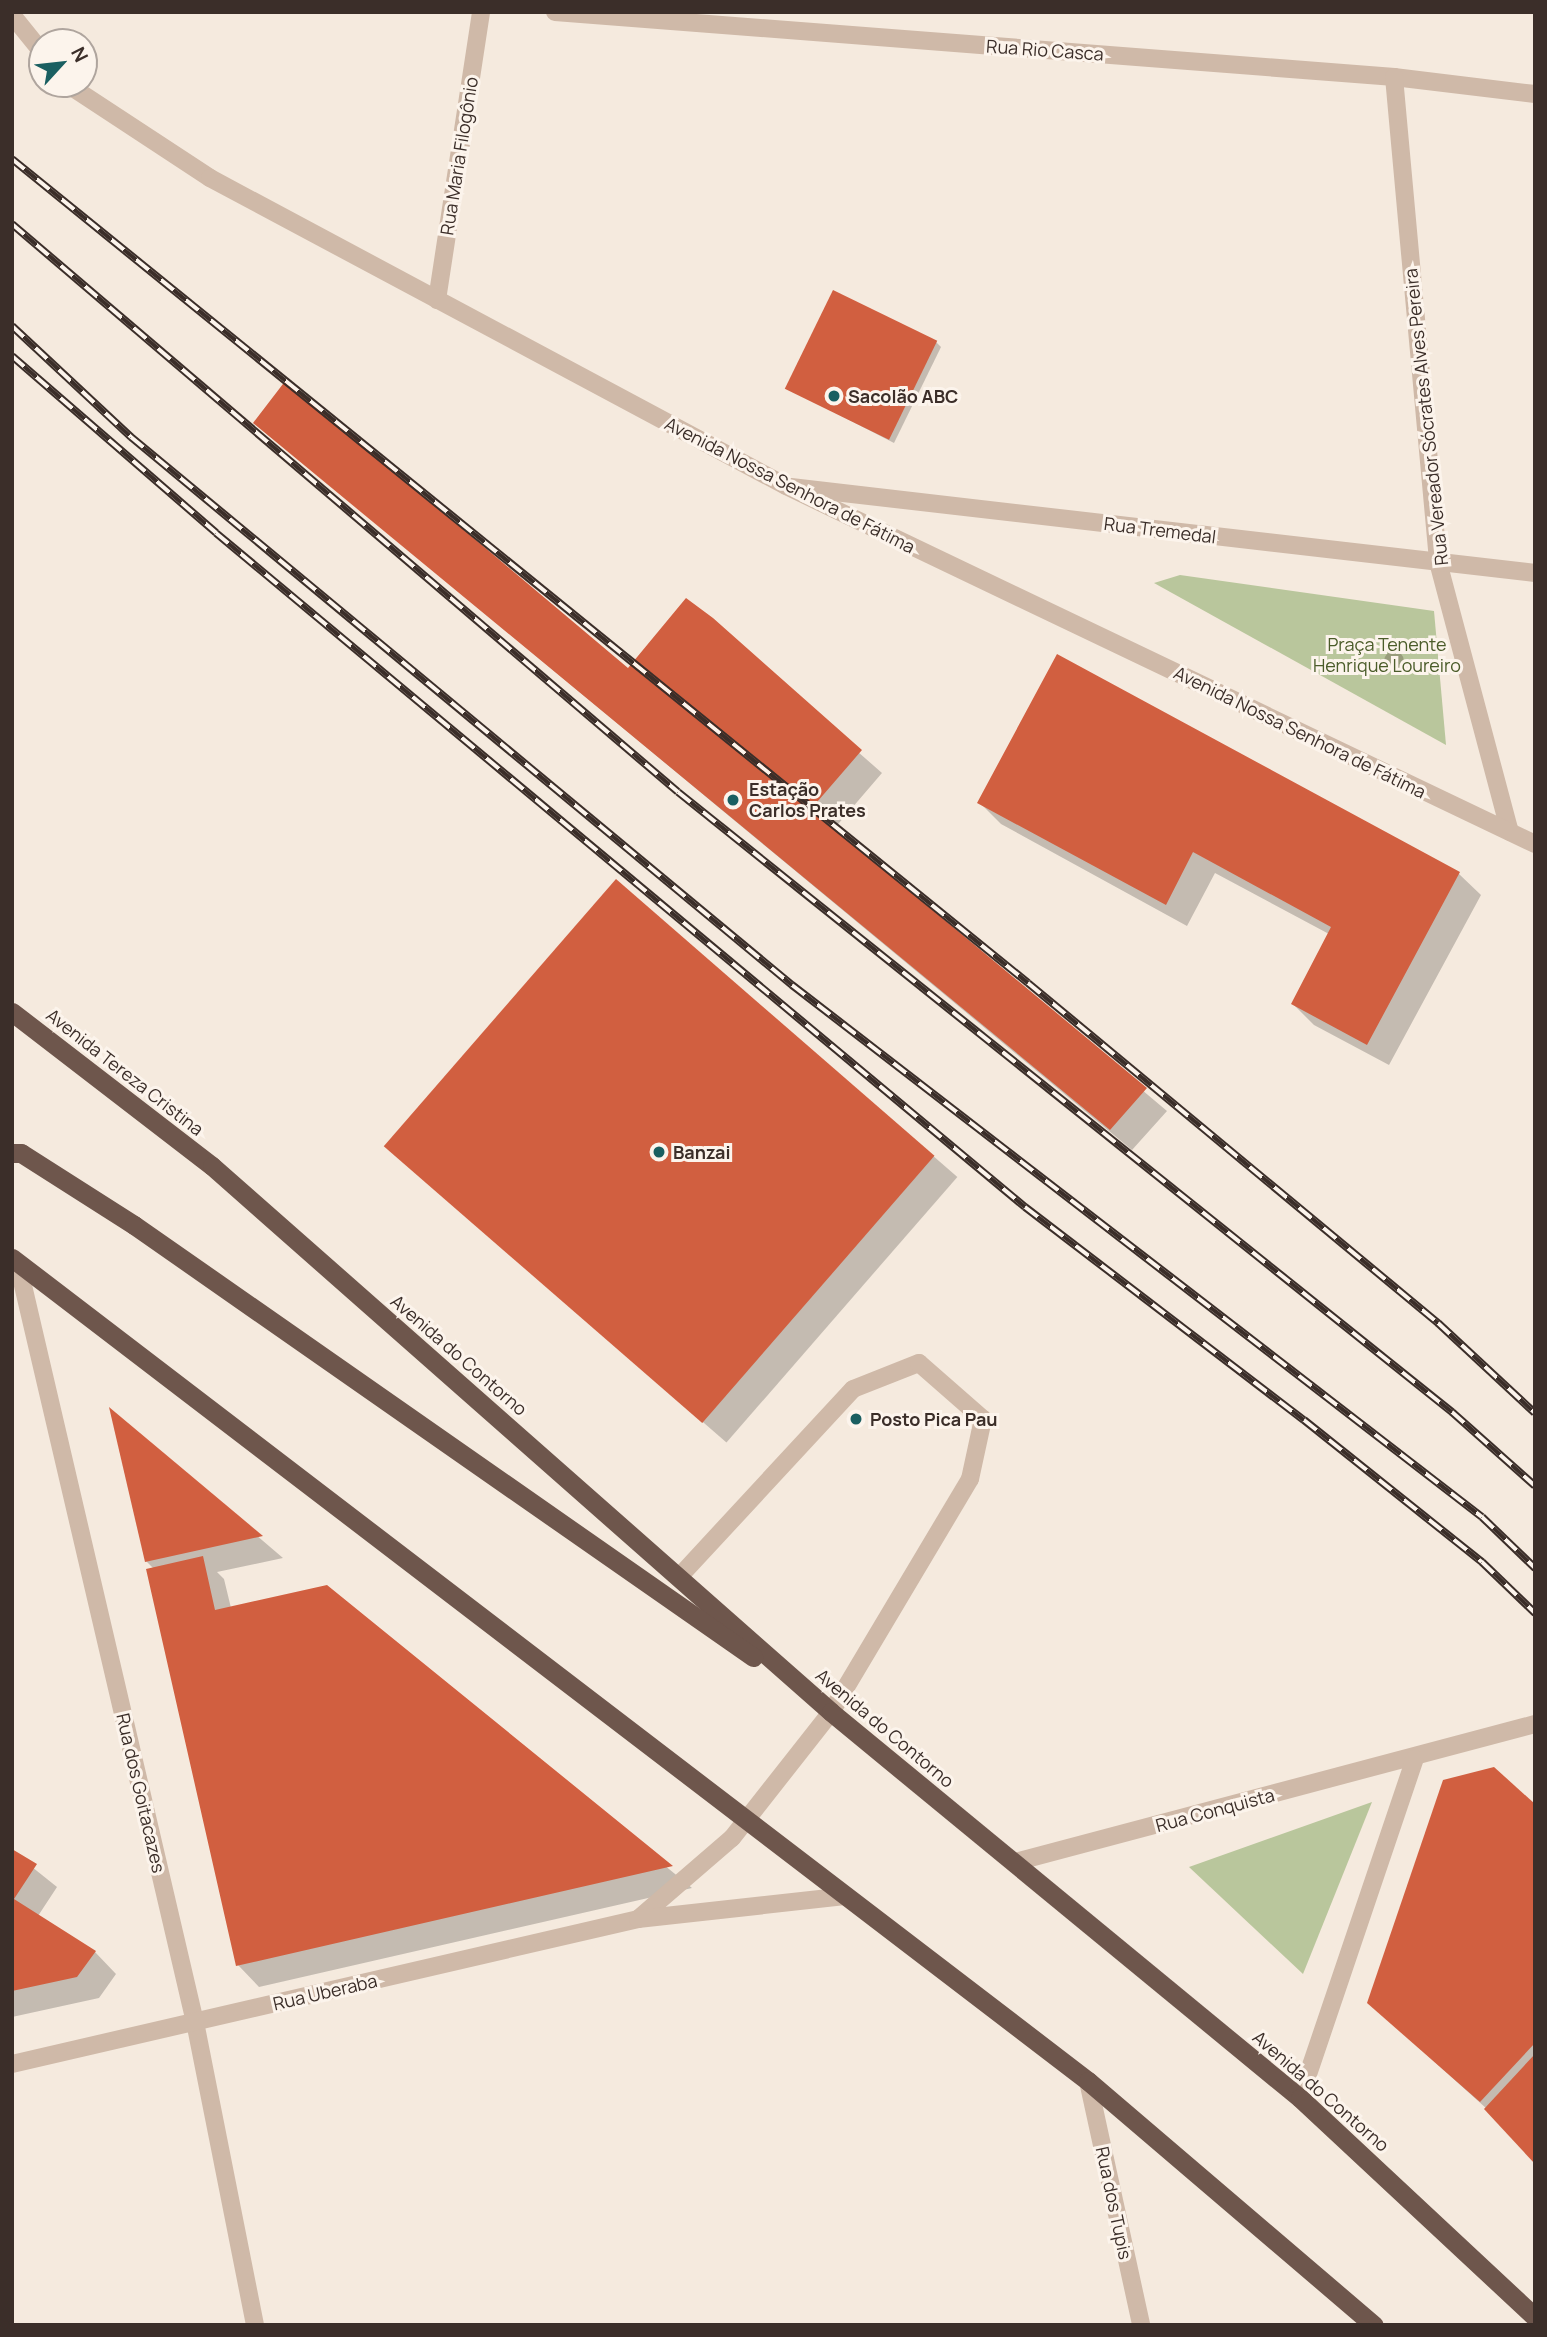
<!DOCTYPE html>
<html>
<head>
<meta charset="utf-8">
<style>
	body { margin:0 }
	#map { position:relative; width:1547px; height:2337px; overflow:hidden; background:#f5eade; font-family:Manrope,sans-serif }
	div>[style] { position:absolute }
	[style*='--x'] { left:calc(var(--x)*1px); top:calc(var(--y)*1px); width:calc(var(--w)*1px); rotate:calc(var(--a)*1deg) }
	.green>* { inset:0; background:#b9c69c }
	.shadow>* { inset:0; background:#0003; transform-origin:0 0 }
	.building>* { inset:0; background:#d15f40; transform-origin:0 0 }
	.service>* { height:18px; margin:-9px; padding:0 9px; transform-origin:9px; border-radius:9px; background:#cfb9a8 }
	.minor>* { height:18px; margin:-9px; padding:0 9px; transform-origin:9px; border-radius:9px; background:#cfb9a8 }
	.tertiary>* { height:18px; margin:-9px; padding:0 9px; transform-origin:9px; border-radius:9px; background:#cfb9a8 }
	.trunk>* { height:19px; margin:-9.5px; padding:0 9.5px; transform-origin:9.5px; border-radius:9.5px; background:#6e564c }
	.rail>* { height:8px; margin-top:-4px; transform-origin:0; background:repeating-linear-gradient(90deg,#fcf4ec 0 16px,#3b2e29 0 32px); box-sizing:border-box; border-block:2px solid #3b2e29 }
	.trees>* { width:20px; height:20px; margin:-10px; border-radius:50%; background:#989c7b }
	.dots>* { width:19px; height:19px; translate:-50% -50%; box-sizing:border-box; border:4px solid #fcf4ec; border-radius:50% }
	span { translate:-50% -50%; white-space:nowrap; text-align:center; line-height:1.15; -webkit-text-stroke:6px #fcf4ec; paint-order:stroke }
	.street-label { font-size:18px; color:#3b2e29 }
	.poi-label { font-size:18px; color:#3b2e29; font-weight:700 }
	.left { translate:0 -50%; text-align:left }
	.park-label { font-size:18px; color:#4b5c2a }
	.frame { position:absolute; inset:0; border:14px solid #3b2e29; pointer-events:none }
	.north { position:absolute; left:28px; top:28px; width:70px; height:70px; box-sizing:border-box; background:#fcf4ec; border:2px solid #afa59e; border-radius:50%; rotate:63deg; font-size:19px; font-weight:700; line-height:28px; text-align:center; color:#3b2e29 }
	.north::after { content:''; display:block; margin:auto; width:24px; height:32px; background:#1a5f61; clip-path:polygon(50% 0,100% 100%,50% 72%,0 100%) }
</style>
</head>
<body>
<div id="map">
	<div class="green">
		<i style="clip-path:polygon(1180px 575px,1434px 611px,1446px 745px,1154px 583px)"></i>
		<i style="clip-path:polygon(1372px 1802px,1303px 1974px,1189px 1867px)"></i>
	</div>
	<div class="shadow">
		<i style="clip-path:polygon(936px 342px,941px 347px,894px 443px,787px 388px)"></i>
		<i style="clip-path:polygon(255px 423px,628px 671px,686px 601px,882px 773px,833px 830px,1167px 1111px,1132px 1150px)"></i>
		<i style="clip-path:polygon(980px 803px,1459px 874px,1481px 895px,1389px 1065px,1314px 1025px,1293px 1004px,1329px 934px,1215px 873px,1187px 926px,1001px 824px)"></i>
		<i style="left:617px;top:881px;width:451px;height:352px;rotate:41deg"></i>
		<i style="clip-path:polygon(112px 1412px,283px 1558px,217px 1572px,224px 1579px,231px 1608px,327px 1587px,692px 1888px,259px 1987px,238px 1965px,154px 1569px,146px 1561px)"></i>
		<i style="clip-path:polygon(1535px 1807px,1535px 2161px,1487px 2109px,1369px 2003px)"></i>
		<i style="clip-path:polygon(12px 1851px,57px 1887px,38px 1916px,95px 1952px,116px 1974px,99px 1998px,12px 2017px)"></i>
	</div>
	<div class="building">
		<i style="left:833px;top:290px;width:116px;height:110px;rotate:26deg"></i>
		<i style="clip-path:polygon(286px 380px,628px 668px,686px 598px,713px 618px,862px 750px,811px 809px,1147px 1088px,1110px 1130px,253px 423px)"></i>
		<i style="clip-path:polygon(1057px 654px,1460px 872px,1367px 1045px,1291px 1004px,1331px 927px,1193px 852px,1166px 905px,977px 803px)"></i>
		<i style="left:616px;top:879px;width:422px;height:354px;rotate:41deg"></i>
		<i style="clip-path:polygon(109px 1407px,263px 1536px,145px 1562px)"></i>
		<i style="clip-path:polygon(203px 1556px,215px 1610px,327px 1585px,673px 1866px,236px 1966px,146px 1569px)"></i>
		<i style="clip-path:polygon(1494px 1767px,1535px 1804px,1535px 2043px,1480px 2102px,1367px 2003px,1443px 1780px)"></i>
		<i style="clip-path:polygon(12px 1849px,37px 1864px,14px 1899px,96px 1951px,77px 1977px,12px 1991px)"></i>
		<i style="clip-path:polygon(1535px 2054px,1535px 2164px,1484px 2109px)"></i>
	</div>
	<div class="service">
		<i style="--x:679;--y:1577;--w:256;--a:-47.2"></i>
		<i style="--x:853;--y:1389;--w:71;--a:-21.5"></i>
		<i style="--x:919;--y:1363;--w:85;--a:41.2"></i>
		<i style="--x:983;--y:1419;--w:61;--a:102.2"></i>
		<i style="--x:970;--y:1479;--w:271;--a:120.8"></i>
	</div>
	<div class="minor">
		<i style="--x:555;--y:12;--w:842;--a:4.43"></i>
		<i style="--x:1394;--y:77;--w:142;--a:6.9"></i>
		<i style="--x:1394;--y:77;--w:487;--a:84.8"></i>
		<i style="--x:1438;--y:562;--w:279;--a:75.1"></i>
		<i style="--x:437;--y:300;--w:291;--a:-81.3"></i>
		<i style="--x:791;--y:487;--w:749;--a:6.59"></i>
		<i style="--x:18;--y:1264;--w:778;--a:76.86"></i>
		<i style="--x:195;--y:2022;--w:309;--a:78.8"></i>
		<i style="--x:1015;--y:1862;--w:538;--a:-14.86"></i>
		<i style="--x:1088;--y:2081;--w:250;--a:77.7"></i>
		<i style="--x:1300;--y:2098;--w:358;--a:-71.3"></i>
	</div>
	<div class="tertiary">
		<i style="--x:12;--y:15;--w:48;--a:51"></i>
		<i style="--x:67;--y:84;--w:171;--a:33.3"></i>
		<i style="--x:210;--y:178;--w:653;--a:28.13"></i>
		<i style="--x:786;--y:486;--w:830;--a:25.55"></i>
		<i style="--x:638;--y:1919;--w:124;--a:-40.8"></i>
		<i style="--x:732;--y:1838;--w:160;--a:-51.8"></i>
		<i style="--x:12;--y:2064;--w:643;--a:-13.04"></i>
		<i style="--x:638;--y:1919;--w:208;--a:-6.3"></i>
	</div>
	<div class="trunk">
		<i style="--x:12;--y:1012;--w:252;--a:37.6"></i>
		<i style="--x:212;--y:1166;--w:825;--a:41.41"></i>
		<i style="--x:831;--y:1712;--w:607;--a:39.46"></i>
		<i style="--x:1300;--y:2098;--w:321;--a:43"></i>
		<i style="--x:12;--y:1153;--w:9;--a:0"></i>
		<i style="--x:21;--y:1153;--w:134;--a:32.5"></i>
		<i style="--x:134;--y:1225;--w:755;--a:34.91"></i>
		<i style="--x:12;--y:1258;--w:1355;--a:37.41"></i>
		<i style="--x:1088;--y:2081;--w:376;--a:40.5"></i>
	</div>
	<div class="rail">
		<i style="--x:12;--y:159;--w:1308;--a:39.04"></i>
		<i style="--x:1028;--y:983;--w:533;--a:39.67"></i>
		<i style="--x:1438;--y:1323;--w:132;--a:42.9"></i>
		<i style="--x:12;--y:224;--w:875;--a:40.46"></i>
		<i style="--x:678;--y:792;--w:992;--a:38.7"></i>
		<i style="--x:1452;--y:1412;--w:111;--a:41.7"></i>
		<i style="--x:12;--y:326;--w:163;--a:43"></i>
		<i style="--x:131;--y:437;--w:859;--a:39.66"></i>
		<i style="--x:792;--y:985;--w:871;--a:37.63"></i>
		<i style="--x:1482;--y:1517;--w:74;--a:43.9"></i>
		<i style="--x:12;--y:356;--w:270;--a:40.9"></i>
		<i style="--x:216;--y:533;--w:1053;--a:39.8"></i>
		<i style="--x:1025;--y:1207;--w:351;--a:37.4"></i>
		<i style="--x:1304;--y:1420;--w:228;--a:38.6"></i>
		<i style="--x:1482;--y:1562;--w:74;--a:43.9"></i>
	</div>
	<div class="trees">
		<i style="left:1394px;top:661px"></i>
	</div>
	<div class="dots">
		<i style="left:834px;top:396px;background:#1a5f61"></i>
		<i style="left:733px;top:800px;background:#1a5f61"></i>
		<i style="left:659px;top:1152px;background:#1a5f61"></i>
		<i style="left:856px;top:1419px;background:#1a5f61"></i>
	</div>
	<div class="street-label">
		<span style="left:1045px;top:50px;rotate:4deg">Rua Rio Casca</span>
		<span style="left:459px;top:156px;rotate:-81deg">Rua Maria Filogônio</span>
		<span style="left:1426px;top:417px;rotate:-96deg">Rua Vereador Sócrates Alves Pereira</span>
		<span style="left:790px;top:485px;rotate:27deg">Avenida Nossa Senhora de Fátima</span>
		<span style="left:1160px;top:530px;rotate:7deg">Rua Tremedal</span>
		<span style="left:1300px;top:732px;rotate:26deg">Avenida Nossa Senhora de Fátima</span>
		<span style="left:125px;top:1072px;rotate:38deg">Avenida Tereza Cristina</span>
		<span style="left:459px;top:1355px;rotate:41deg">Avenida do Contorno</span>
		<span style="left:885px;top:1728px;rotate:40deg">Avenida do Contorno</span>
		<span style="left:141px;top:1793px;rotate:77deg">Rua dos Goitacazes</span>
		<span style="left:1215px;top:1810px;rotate:-15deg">Rua Conquista</span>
		<span style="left:325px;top:1992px;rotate:-13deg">Rua Uberaba</span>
		<span style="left:1321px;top:2091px;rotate:41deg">Avenida do Contorno</span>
		<span style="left:1114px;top:2203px;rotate:78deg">Rua dos Tupis</span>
	</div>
	<div class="poi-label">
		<span class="left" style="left:848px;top:396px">Sacolão ABC</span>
		<span class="left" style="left:749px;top:800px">Estação<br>Carlos Prates</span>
		<span class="left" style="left:673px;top:1152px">Banzai</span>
		<span class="left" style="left:870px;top:1419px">Posto Pica Pau</span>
	</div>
	<div class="park-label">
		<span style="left:1387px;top:655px">Praça Tenente<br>Henrique Loureiro</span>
	</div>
	<div class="frame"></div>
	<div class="north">N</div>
</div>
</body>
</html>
